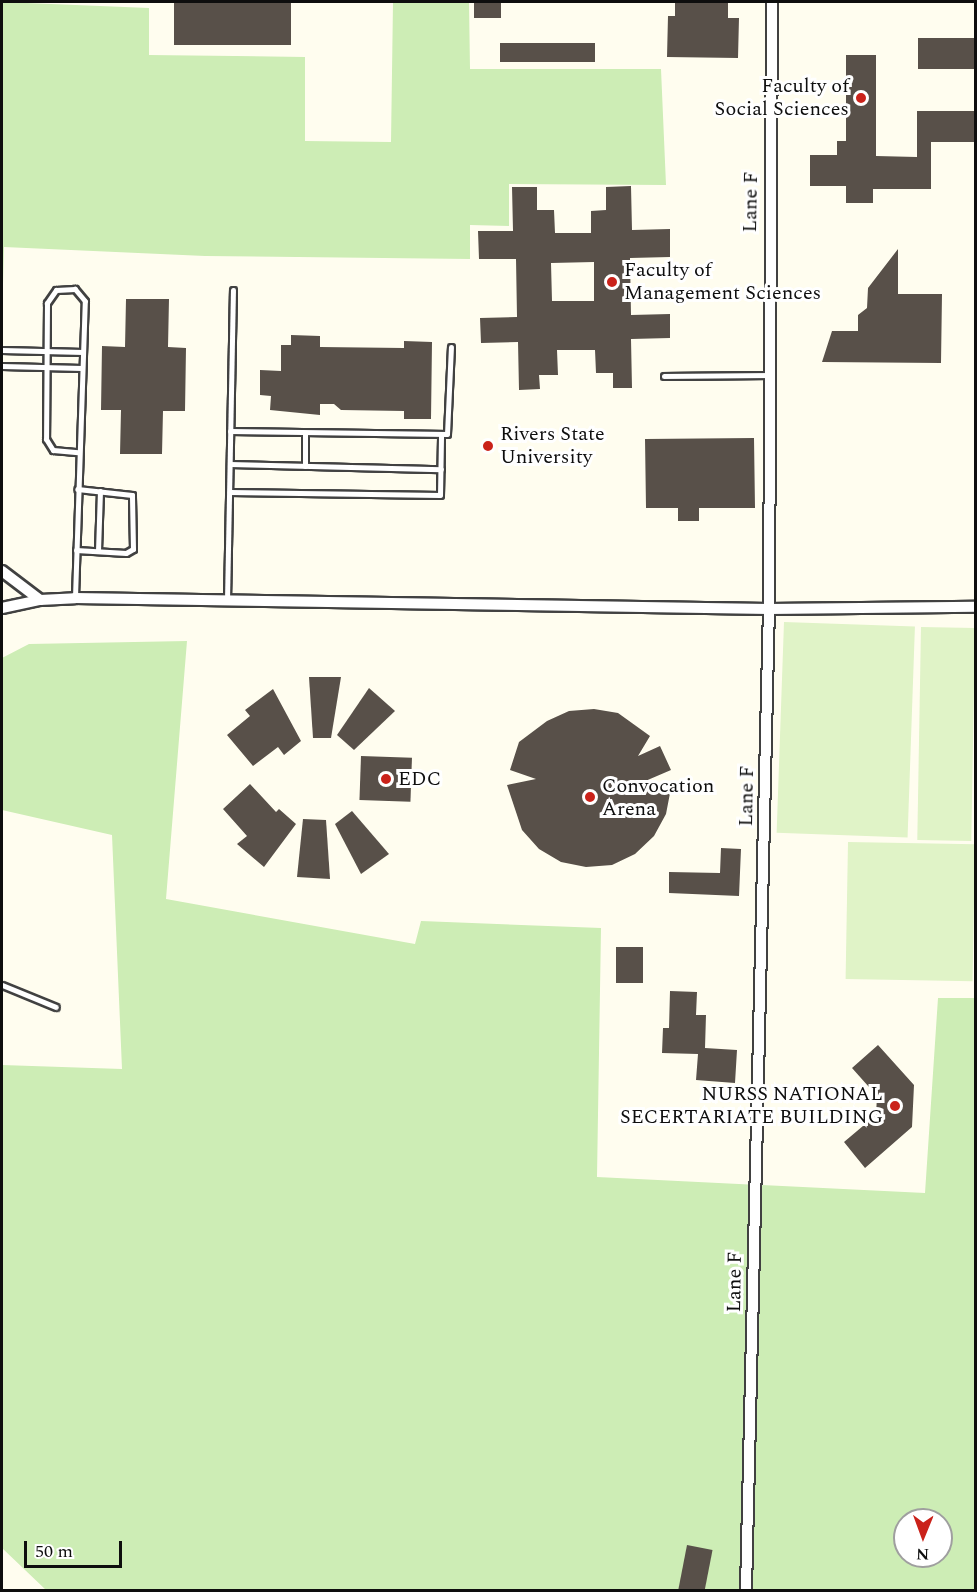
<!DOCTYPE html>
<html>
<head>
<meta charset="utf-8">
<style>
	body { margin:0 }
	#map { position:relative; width:977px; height:1592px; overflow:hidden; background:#fffdef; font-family:Spectral,serif }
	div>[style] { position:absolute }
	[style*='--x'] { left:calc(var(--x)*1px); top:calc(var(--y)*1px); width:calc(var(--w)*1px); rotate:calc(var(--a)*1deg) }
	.green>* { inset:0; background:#cdedb5 }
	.pitch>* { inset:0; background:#e0f3c7; transform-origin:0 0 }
	.building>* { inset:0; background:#585049; transform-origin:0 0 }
	.roads { filter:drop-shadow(2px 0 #414141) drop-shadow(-2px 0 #414141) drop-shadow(0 2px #414141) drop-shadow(0 -2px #414141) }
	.lane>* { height:5px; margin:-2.5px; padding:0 2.5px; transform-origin:2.5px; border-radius:2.5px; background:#fff }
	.street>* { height:10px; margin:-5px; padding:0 5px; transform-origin:5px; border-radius:5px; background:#fff }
	.dots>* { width:16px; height:16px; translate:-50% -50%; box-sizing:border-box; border:3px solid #fff; border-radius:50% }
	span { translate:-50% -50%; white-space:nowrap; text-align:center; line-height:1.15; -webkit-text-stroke:6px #fff; paint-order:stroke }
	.poi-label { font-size:20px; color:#0e0e0e }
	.right { translate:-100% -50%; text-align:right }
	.left { translate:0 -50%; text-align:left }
	.street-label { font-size:20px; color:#0e0e0e }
	.frame { position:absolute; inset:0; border:3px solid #0e0e0e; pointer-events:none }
	.north { position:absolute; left:893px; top:1508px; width:60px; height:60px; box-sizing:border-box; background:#fff; border:2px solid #9f9f9f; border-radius:50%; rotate:181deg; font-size:16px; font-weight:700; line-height:24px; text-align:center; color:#0e0e0e }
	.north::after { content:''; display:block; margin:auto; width:21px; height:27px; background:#ca221a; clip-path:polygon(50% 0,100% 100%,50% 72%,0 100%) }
	.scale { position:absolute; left:24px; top:1541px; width:98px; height:27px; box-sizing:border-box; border:3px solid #0e0e0e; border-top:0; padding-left:8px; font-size:18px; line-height:21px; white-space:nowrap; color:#0e0e0e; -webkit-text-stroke:4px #fff; paint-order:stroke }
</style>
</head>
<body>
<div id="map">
	<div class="green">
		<i style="clip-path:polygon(2px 2px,149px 8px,149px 55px,305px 57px,305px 141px,391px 142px,393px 2px,469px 2px,470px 69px,661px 69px,666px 185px,509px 184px,509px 226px,470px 225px,470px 259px,205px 256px,4px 247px,2px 322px)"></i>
		<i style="clip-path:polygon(evenodd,187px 641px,166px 899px,415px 944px,421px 921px,601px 928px,597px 1177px,925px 1193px,938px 998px,975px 998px,975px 1590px,46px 1590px,2px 1548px,2px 1065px,122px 1069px,112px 835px,2px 810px,2px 658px,29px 644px,187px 641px,905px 1520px,941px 1520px,941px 1556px,905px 1556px,905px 1520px)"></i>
	</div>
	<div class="pitch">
		<i style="left:784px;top:622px;width:131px;height:211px;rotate:2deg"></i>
		<i style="left:921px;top:627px;width:54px;height:213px;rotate:1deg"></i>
		<i style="left:848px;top:842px;width:127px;height:137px;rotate:1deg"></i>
	</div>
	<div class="building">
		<i style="left:174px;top:2px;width:117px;height:43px"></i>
		<i style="left:474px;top:2px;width:27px;height:16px"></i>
		<i style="clip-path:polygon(675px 2px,728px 2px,728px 18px,739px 18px,738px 58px,667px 57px,668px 16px,675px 16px)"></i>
		<i style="left:918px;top:38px;width:57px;height:31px"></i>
		<i style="left:595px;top:43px;width:19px;height:95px;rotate:90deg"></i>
		<i style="clip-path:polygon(846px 55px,876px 55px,876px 156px,917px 157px,917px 111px,975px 111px,975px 142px,931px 142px,931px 189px,873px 189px,873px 203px,846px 203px,846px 186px,810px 186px,810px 155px,837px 155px,837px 141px,846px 141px)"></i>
		<i style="clip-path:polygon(evenodd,631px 186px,632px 230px,670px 229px,670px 257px,630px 258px,631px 315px,670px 314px,670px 338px,631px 339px,632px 388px,613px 388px,613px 373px,596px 373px,595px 350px,557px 350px,558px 375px,539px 375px,540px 389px,519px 390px,518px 342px,481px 343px,480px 318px,517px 317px,516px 259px,479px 259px,478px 231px,513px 231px,512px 187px,537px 187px,537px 210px,554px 210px,555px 233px,591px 233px,591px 211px,606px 210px,606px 187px,631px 186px,594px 262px,594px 301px,552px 301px,551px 263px,594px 262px)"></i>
		<i style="clip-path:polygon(898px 249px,898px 294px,942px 294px,941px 363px,822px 362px,832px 331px,858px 331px,858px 315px,867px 308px,868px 288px)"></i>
		<i style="clip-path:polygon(126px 299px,169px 299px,168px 347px,186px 348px,185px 411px,163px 411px,162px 454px,120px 454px,121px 410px,101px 410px,102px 346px,125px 347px)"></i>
		<i style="clip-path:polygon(291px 335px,320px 336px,320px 347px,404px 348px,404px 341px,432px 342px,431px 419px,404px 419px,404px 411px,341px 410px,334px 404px,320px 404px,320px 415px,270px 410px,271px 396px,260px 395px,260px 370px,281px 371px,281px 345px,291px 345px)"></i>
		<i style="clip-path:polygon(754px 438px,755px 508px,699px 508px,699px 521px,678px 521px,678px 508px,646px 508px,645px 439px)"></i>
		<i style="clip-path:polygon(309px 677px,341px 677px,331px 738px,313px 738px)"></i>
		<i style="clip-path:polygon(369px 688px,395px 711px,354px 750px,337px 735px)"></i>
		<i style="clip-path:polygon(273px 689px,301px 741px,284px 755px,278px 747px,253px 766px,227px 735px,250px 716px,245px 710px)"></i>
		<i style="clip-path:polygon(594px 709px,618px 713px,650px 736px,638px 756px,660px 746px,671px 770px,643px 782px,671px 788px,666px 814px,654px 836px,635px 854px,612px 865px,586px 867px,561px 862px,539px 849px,522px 830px,507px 785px,536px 779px,510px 770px,519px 742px,547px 721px,569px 711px)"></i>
		<i style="left:361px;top:756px;width:51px;height:44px;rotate:2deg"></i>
		<i style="clip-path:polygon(250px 784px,276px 812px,279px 809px,296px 824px,264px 867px,237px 844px,247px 836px,223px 809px)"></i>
		<i style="clip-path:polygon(352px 811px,389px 854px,361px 874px,335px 824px)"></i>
		<i style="clip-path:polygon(303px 819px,326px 820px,330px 879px,297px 877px)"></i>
		<i style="clip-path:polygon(721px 848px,741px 849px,739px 896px,669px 893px,669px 872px,720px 873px)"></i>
		<i style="left:616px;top:947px;width:27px;height:36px"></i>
		<i style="clip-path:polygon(670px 991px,697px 992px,696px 1015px,706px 1015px,705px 1048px,737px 1050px,735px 1083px,696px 1080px,698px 1054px,662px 1053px,663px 1028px,669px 1028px)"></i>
		<i style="clip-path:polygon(878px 1045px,914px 1085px,912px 1127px,865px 1168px,844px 1142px,876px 1115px,877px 1096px,852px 1068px)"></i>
		<i style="left:687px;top:1545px;width:26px;height:45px;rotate:11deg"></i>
	</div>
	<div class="roads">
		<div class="lane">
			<i style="--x:2;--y:350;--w:81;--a:1.4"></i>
			<i style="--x:2;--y:366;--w:80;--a:1.4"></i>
			<i style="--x:664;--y:376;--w:105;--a:-0.5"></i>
			<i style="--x:230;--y:431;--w:217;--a:0.8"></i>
			<i style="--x:447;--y:434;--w:87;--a:-87.4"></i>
			<i style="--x:305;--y:433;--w:33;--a:90"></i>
			<i style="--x:230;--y:464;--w:211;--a:1.4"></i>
			<i style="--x:230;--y:492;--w:210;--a:0.8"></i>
			<i style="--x:440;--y:495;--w:59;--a:-89"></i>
			<i style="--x:76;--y:550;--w:50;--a:3.4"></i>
			<i style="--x:126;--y:553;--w:8;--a:-30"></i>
			<i style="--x:133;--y:549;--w:54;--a:-91.1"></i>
			<i style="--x:132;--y:495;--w:55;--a:-173.8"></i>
			<i style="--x:98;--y:551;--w:60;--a:-88.1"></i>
			<i style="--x:75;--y:597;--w:296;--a:-88.1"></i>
			<i style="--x:85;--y:301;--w:16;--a:-130"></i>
			<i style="--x:75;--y:289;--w:19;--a:177"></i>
			<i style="--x:56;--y:290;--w:16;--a:125"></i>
			<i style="--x:47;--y:303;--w:136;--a:90.4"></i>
			<i style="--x:46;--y:439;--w:13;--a:58"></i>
			<i style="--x:53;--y:450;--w:25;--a:5"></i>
			<i style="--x:227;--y:601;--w:311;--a:-88.9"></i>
			<i style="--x:2;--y:985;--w:58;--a:22.2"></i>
		</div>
		<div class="street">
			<i style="--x:2;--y:571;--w:48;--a:37.3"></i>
			<i style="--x:2;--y:608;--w:39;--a:-12"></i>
			<i style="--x:40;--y:600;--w:35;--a:-3"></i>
			<i style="--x:75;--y:598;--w:694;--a:0.91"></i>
			<i style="--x:769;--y:609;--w:207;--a:-0.6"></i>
			<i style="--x:746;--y:1590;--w:981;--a:-88.66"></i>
			<i style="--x:769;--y:609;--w:607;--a:-89.72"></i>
		</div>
	</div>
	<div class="dots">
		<i style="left:861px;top:98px;background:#ca221a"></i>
		<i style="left:612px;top:282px;background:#ca221a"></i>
		<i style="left:488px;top:446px;background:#ca221a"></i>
		<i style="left:386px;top:779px;background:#ca221a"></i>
		<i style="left:590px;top:797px;background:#ca221a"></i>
		<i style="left:895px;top:1106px;background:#ca221a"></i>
	</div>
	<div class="poi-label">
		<span class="right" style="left:849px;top:98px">Faculty of<br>Social Sciences</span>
		<span class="left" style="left:624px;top:282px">Faculty of<br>Management Sciences</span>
		<span class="left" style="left:500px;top:446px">Rivers State<br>University</span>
		<span class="left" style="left:398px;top:779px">EDC</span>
		<span class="left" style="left:602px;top:798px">Convocation<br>Arena</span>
		<span class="right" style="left:883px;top:1106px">NURSS NATIONAL<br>SECERTARIATE BUILDING</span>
	</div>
	<div class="street-label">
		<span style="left:751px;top:202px;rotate:-89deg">Lane F</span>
		<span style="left:747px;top:796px;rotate:-89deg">Lane F</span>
		<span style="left:735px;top:1282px;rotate:-89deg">Lane F</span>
	</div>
	<div class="frame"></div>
	<div class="north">N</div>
	<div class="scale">50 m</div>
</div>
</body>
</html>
